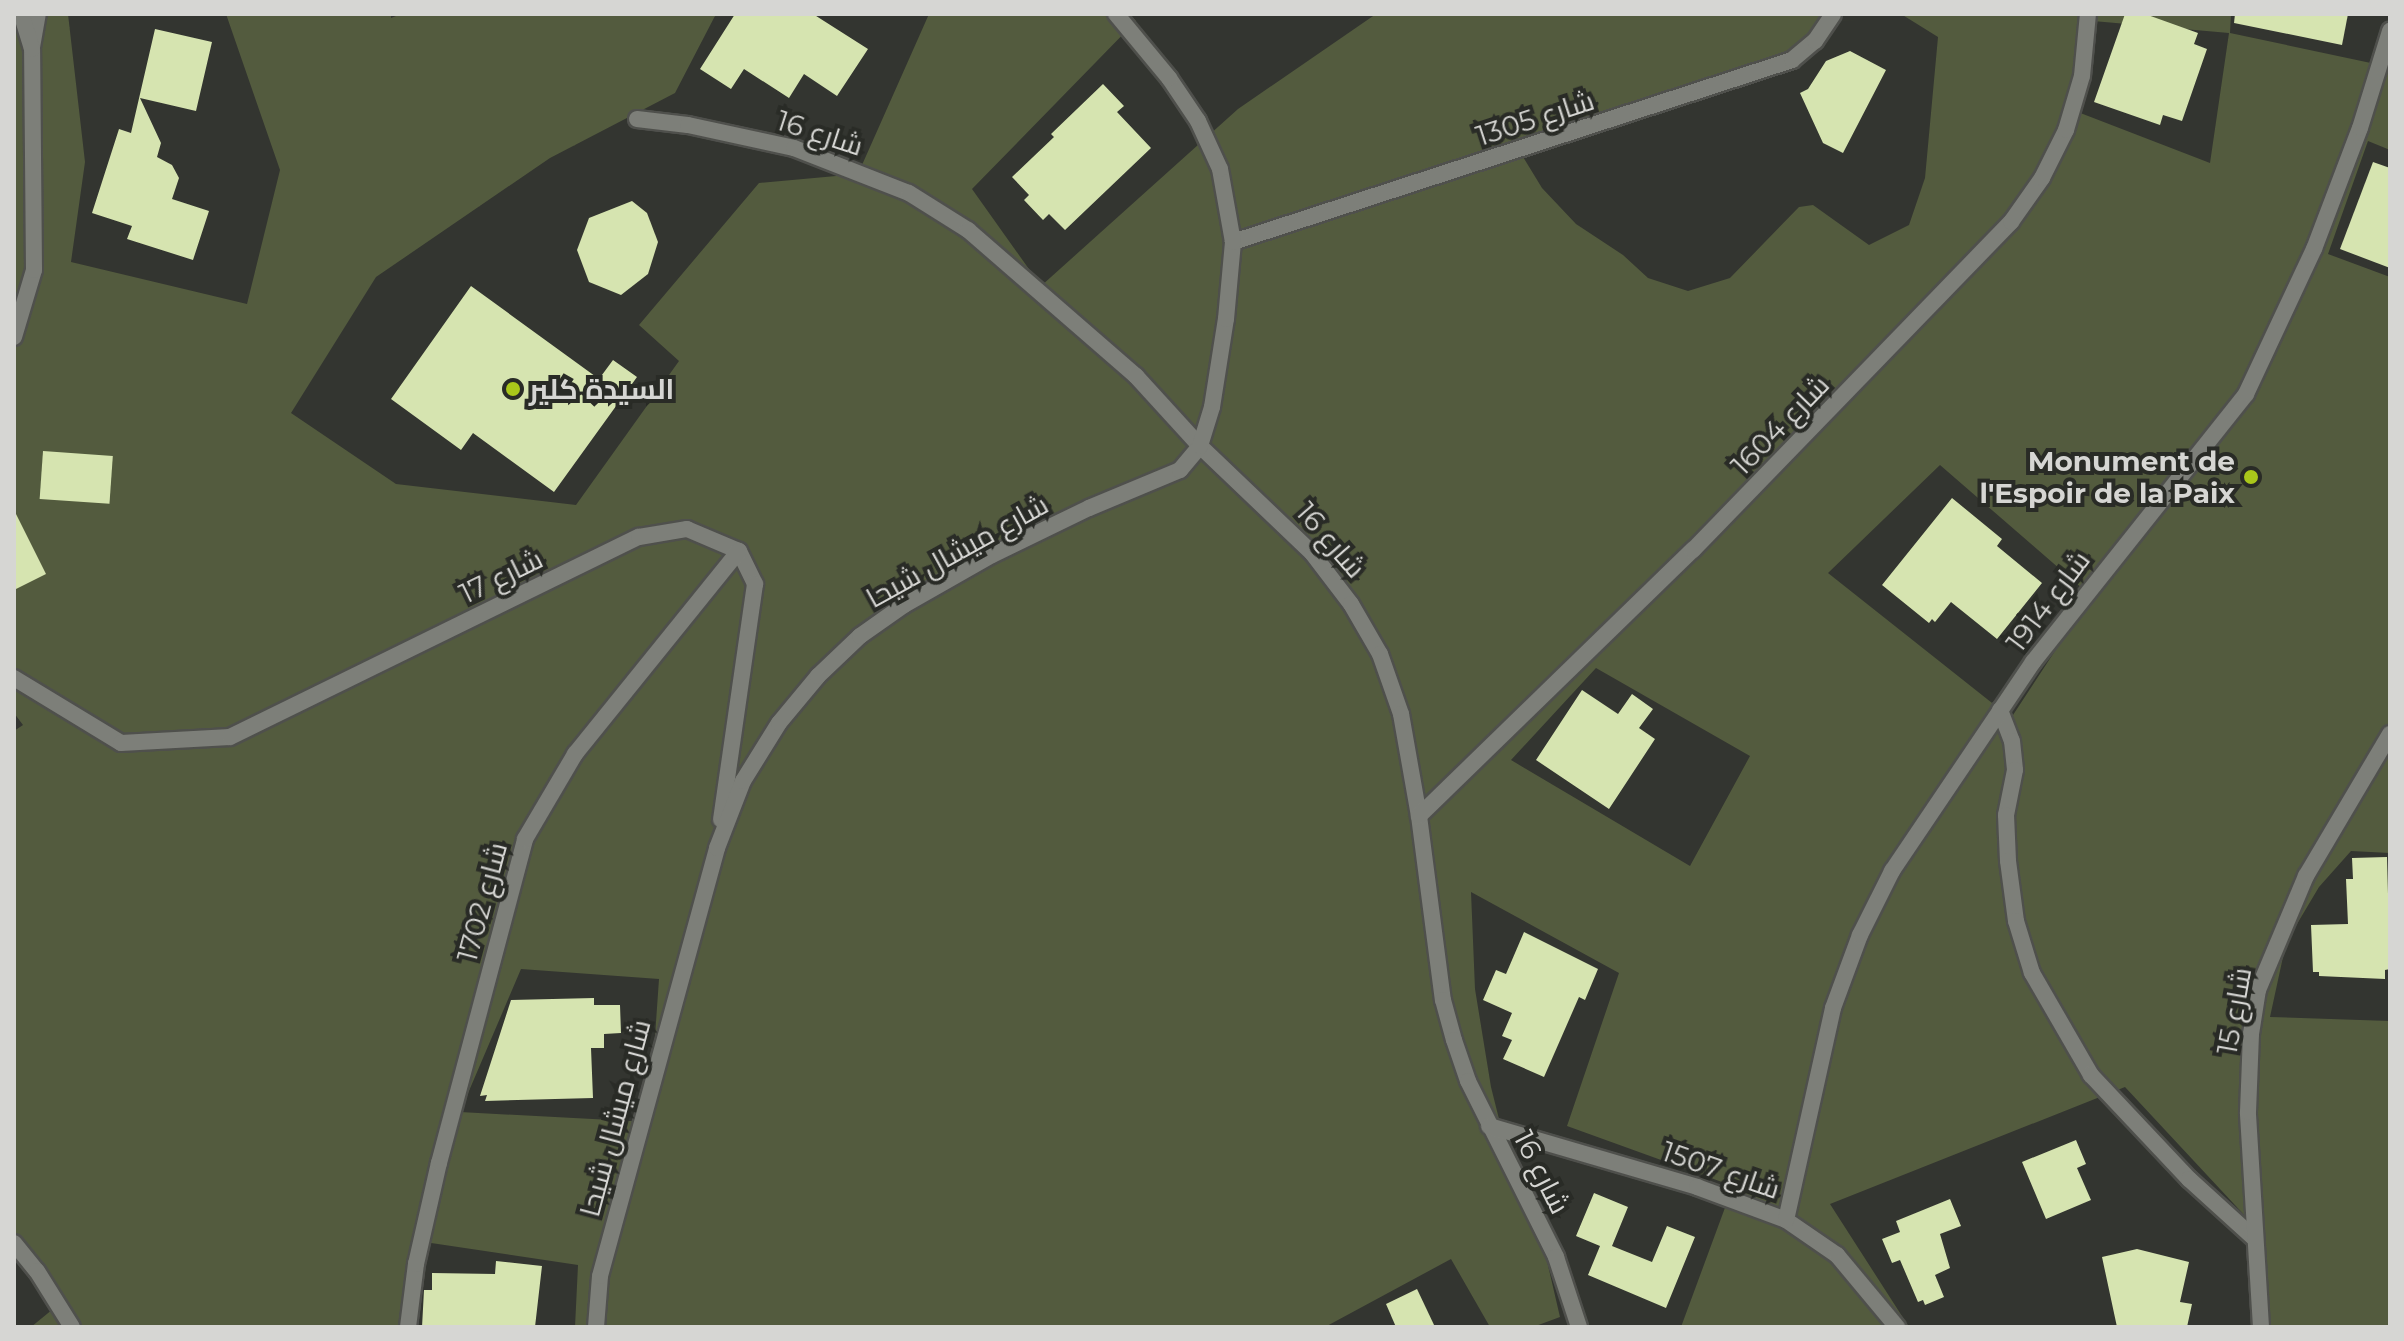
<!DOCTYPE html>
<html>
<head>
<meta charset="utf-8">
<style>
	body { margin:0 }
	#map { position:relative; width:2404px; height:1341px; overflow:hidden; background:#333530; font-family:Montserrat,Cairo,sans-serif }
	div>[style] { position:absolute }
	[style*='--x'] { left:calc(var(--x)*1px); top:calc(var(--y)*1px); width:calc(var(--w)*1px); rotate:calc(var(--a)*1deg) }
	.green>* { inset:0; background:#535b3e }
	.building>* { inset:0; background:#d6e4b0; transform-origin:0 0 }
	.roads { filter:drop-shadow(2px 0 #4f504c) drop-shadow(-2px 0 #4f504c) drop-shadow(0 2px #4f504c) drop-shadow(0 -2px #4f504c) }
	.minor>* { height:16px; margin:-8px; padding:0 8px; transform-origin:8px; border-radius:8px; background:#7d7f79 }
	.dots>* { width:22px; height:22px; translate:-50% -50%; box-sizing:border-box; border:4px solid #292b26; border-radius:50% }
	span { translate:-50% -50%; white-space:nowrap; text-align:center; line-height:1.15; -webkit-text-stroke:8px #292b26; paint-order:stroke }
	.street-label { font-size:28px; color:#d6d6d3 }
	.poi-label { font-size:28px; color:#d6d6d3; font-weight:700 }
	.left { translate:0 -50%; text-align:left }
	.right { translate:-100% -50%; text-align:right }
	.frame { position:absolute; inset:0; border:16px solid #d6d6d3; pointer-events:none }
</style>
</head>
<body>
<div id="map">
	<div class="green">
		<i style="clip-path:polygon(evenodd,14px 14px,68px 14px,85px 162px,71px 262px,247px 304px,280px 170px,226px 14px,391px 14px,391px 18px,401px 14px,716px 14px,675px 93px,550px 158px,376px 277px,291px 413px,396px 484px,576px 505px,679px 361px,639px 325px,759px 183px,858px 174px,929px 14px,1130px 14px,1136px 21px,972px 189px,1041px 286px,1238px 109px,1376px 14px,1824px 14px,1802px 43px,1783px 60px,1747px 82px,1517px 147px,1542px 188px,1576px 224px,1623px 255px,1648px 278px,1688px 291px,1730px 278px,1799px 207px,1813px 205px,1869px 245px,1909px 225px,1925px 178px,1938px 37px,1901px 14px,2231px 14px,2230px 33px,2385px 66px,2390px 40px,2390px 150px,2368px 141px,2328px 254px,2390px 277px,2390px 853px,2351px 851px,2319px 887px,2294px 929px,2283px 957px,2270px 1017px,2390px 1021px,2390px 1327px,2258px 1327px,2247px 1218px,2125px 1087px,1830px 1204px,1909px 1327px,1681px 1327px,1733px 1186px,1567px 1126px,1619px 973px,1471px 892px,1475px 989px,1491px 1087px,1502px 1131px,1547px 1261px,1560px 1317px,1533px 1327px,1490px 1327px,1451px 1259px,1325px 1327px,575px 1327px,578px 1265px,411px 1240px,405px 1327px,31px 1327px,64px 1300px,14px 1250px,14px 731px,23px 725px,14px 713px,14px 14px,2093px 21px,2229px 33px,2210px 163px,2070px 109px,2093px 21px,14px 14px,1940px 465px,2091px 596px,2011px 718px,1828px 573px,1940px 465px,14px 14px,1596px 668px,1750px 756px,1690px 866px,1511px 760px,1596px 668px,14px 14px,521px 969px,659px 979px,649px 1122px,460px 1112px,521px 969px)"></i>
	</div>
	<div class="building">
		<i style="clip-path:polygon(735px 14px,813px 14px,868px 49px,837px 96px,804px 74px,789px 98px,744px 69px,731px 89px,700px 69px)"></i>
		<i style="clip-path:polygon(2125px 14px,2145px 14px,2198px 33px,2194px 44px,2207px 49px,2182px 121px,2163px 115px,2160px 125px,2094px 102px)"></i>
		<i style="clip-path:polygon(2235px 14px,2348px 14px,2342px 45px,2234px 23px)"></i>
		<i style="clip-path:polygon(155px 29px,212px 42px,196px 111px,140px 98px,161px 143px,157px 157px,172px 165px,179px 178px,172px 199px,209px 211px,193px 260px,127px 239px,132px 226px,92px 213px,119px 129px,131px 133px)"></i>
		<i style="clip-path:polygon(1850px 51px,1886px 70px,1843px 153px,1823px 143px,1800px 93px,1808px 89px,1826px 61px)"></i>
		<i style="clip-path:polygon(1103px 84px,1124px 106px,1117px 112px,1151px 148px,1065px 230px,1049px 214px,1043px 220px,1024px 200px,1029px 195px,1012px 177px,1054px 137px,1051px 134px)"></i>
		<i style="clip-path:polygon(2373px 162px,2390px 168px,2390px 268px,2340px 249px)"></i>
		<i style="clip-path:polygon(632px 201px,647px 213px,658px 242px,648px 274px,621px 295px,589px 282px,577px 250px,589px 218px)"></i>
		<i style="clip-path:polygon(471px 286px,599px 379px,613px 360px,637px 377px,554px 492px,473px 433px,461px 450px,391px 399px)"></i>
		<i style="left:43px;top:451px;width:70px;height:48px;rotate:4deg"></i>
		<i style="clip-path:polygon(1952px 498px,2002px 539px,1997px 546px,2042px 583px,1997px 639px,1951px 602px,1935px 622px,1932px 619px,1929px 623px,1882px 585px)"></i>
		<i style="clip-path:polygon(14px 510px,46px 574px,14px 590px)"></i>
		<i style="clip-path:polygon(1582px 690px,1618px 714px,1632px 694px,1653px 709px,1639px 728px,1655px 739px,1609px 809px,1536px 760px)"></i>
		<i style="clip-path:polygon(2387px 857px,2390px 969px,2385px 970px,2385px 979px,2319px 976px,2319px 972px,2313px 972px,2311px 925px,2348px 924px,2346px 879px,2353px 879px,2352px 858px)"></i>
		<i style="clip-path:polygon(1524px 932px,1598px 969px,1585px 1000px,1579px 997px,1544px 1077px,1503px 1059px,1512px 1040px,1502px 1036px,1512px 1013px,1483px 1000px,1496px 970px,1506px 974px)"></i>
		<i style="clip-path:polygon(594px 998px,594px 1005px,620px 1005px,621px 1033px,604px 1034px,604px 1048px,591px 1048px,593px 1098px,485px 1101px,487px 1095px,480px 1096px,511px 1000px)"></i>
		<i style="clip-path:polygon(2076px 1140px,2086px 1164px,2077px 1168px,2091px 1200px,2046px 1219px,2022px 1162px)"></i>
		<i style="clip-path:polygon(1594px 1193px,1628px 1207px,1612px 1246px,1652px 1262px,1667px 1226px,1695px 1237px,1666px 1308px,1588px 1275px,1600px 1246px,1576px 1236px)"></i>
		<i style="clip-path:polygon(1950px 1199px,1961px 1226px,1940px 1234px,1950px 1268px,1935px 1275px,1944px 1297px,1925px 1305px,1923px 1300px,1918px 1302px,1900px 1260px,1892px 1263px,1882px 1239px,1900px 1232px,1896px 1221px)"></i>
		<i style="clip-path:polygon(2137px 1249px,2189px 1262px,2180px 1302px,2192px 1304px,2187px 1327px,2117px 1327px,2102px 1257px)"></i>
		<i style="clip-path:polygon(496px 1261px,542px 1266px,535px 1327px,422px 1327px,424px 1290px,432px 1290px,432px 1273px,495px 1274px)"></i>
		<i style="clip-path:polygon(1417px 1289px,1435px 1327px,1396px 1327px,1386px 1304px)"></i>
	</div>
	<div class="roads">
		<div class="minor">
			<i style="--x:32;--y:47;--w:34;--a:-80"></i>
			<i style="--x:637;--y:119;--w:51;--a:6.7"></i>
			<i style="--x:688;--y:125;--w:108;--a:12.2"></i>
			<i style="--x:794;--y:148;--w:123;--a:21.4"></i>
			<i style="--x:909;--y:193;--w:70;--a:32.1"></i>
			<i style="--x:968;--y:230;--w:223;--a:41"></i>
			<i style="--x:1136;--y:376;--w:95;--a:47.6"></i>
			<i style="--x:1200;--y:446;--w:155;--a:43.7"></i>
			<i style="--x:1312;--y:553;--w:64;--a:52.6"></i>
			<i style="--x:1351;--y:604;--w:58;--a:59.9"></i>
			<i style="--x:1380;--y:654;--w:64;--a:70.7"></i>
			<i style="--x:1401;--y:714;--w:104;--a:80"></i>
			<i style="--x:1419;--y:816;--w:186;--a:82.6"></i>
			<i style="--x:1443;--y:1000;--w:41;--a:74.6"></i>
			<i style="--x:1454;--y:1040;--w:43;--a:71.1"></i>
			<i style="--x:1468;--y:1081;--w:197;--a:63.4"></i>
			<i style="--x:1556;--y:1257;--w:74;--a:71.8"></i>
			<i style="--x:1233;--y:242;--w:588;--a:-18.03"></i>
			<i style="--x:1792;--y:60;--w:30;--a:-40"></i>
			<i style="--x:1815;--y:41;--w:32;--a:-56"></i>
			<i style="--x:14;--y:337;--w:70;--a:-73.4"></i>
			<i style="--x:34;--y:270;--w:221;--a:-90.5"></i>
			<i style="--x:32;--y:49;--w:37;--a:-107"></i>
			<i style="--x:14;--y:678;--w:125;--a:31.3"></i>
			<i style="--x:121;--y:743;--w:109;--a:-3.2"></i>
			<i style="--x:230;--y:737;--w:455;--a:-26.1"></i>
			<i style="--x:639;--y:537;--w:49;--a:-9.5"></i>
			<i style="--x:687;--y:529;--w:56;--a:22.9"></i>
			<i style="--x:739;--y:551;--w:37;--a:64"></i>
			<i style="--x:755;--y:584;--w:238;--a:98.2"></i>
			<i style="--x:2000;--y:710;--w:33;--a:69"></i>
			<i style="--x:2012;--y:741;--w:29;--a:84"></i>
			<i style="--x:2015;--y:770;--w:46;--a:101.3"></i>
			<i style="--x:2006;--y:815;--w:46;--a:87.5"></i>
			<i style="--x:2008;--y:861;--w:61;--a:82.4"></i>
			<i style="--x:2016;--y:921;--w:54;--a:72.9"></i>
			<i style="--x:2032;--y:973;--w:118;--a:60"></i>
			<i style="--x:2091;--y:1075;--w:143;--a:46.7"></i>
			<i style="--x:2189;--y:1179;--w:89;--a:42.3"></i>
			<i style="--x:1419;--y:816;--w:382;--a:-44.2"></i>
			<i style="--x:1693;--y:550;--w:457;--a:-45.9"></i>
			<i style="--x:2011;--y:222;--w:54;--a:-54.8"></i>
			<i style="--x:2042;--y:178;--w:54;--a:-63.4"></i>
			<i style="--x:2066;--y:130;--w:56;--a:-73.5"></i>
			<i style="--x:2082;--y:76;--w:62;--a:-84.5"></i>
			<i style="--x:1489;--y:1126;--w:217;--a:16.3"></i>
			<i style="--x:1697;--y:1187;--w:95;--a:20.3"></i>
			<i style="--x:1786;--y:1220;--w:62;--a:34.5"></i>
			<i style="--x:1837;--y:1255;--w:94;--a:50.2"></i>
			<i style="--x:1786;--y:1220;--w:217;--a:-77.5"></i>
			<i style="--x:1833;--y:1008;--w:78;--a:-69.7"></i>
			<i style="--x:1860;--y:935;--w:72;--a:-63.4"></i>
			<i style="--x:1892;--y:871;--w:252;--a:-56"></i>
			<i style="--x:2033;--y:662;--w:342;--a:-51.5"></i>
			<i style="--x:2246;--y:394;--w:160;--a:-64.9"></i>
			<i style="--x:2314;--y:249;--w:129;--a:-69.2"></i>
			<i style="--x:2360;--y:128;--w:102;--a:-72.8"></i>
			<i style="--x:14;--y:1243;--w:36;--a:51"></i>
			<i style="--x:37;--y:1271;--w:66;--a:58"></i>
			<i style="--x:408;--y:1327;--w:64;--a:-82.8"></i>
			<i style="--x:416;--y:1264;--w:104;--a:-77.2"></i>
			<i style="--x:439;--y:1163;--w:335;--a:-75.1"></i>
			<i style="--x:525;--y:839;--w:99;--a:-59.5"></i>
			<i style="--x:575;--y:754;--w:261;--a:-51.1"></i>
			<i style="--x:596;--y:1327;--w:51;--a:-85.5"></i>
			<i style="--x:600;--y:1276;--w:444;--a:-74.7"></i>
			<i style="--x:717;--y:848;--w:72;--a:-68.8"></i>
			<i style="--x:743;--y:781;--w:68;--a:-58.2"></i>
			<i style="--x:779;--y:723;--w:61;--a:-50.3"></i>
			<i style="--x:818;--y:676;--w:58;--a:-43.6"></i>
			<i style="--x:860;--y:636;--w:54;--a:-35.2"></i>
			<i style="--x:904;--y:605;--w:101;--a:-29.6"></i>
			<i style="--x:992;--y:555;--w:108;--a:-25.9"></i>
			<i style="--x:1089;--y:508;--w:99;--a:-22.7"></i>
			<i style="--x:1180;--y:470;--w:31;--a:-50"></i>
			<i style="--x:1200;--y:446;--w:41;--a:-72.9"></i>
			<i style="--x:1212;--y:407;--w:89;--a:-81"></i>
			<i style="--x:1226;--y:319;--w:77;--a:-84.8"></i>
			<i style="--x:1233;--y:242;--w:74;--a:-100.1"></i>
			<i style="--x:1220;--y:169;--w:53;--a:-114.6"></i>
			<i style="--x:1198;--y:121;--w:52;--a:-124"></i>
			<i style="--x:1169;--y:78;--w:83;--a:-129.6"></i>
			<i style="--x:2261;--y:1327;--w:215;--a:-93.5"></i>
			<i style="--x:2248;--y:1112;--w:78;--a:-87.8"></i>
			<i style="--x:2251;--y:1034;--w:45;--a:-81"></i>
			<i style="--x:2258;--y:990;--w:124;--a:-67.2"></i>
			<i style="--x:2306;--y:876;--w:165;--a:-59.4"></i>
		</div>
	</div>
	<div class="dots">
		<i style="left:513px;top:389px;background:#a9c71a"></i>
		<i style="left:2251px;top:477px;background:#a9c71a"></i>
	</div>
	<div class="street-label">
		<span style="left:1535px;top:118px;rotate:-18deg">شارع 1305</span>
		<span style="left:820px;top:133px;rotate:18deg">شارع 16</span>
		<span style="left:1780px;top:425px;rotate:-46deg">شارع 1604</span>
		<span style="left:1331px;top:540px;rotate:49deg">شارع 16</span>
		<span style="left:957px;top:551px;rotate:-29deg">شارع ميشال شيحا</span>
		<span style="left:501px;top:576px;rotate:-26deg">شارع 17</span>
		<span style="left:2048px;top:601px;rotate:-53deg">شارع 1914</span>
		<span style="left:482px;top:902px;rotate:-75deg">شارع 1702</span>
		<span style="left:2234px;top:1011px;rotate:-80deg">شارع 15</span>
		<span style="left:615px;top:1118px;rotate:-75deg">شارع ميشال شيحا</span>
		<span style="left:1721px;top:1170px;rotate:19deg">شارع 1507</span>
		<span style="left:1542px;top:1172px;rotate:63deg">شارع 16</span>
	</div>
	<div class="poi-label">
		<span class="left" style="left:529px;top:389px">السيدة كلير</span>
		<span class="right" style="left:2235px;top:477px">Monument de<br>l'Espoir de la Paix</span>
	</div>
	<div class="frame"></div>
</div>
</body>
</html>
